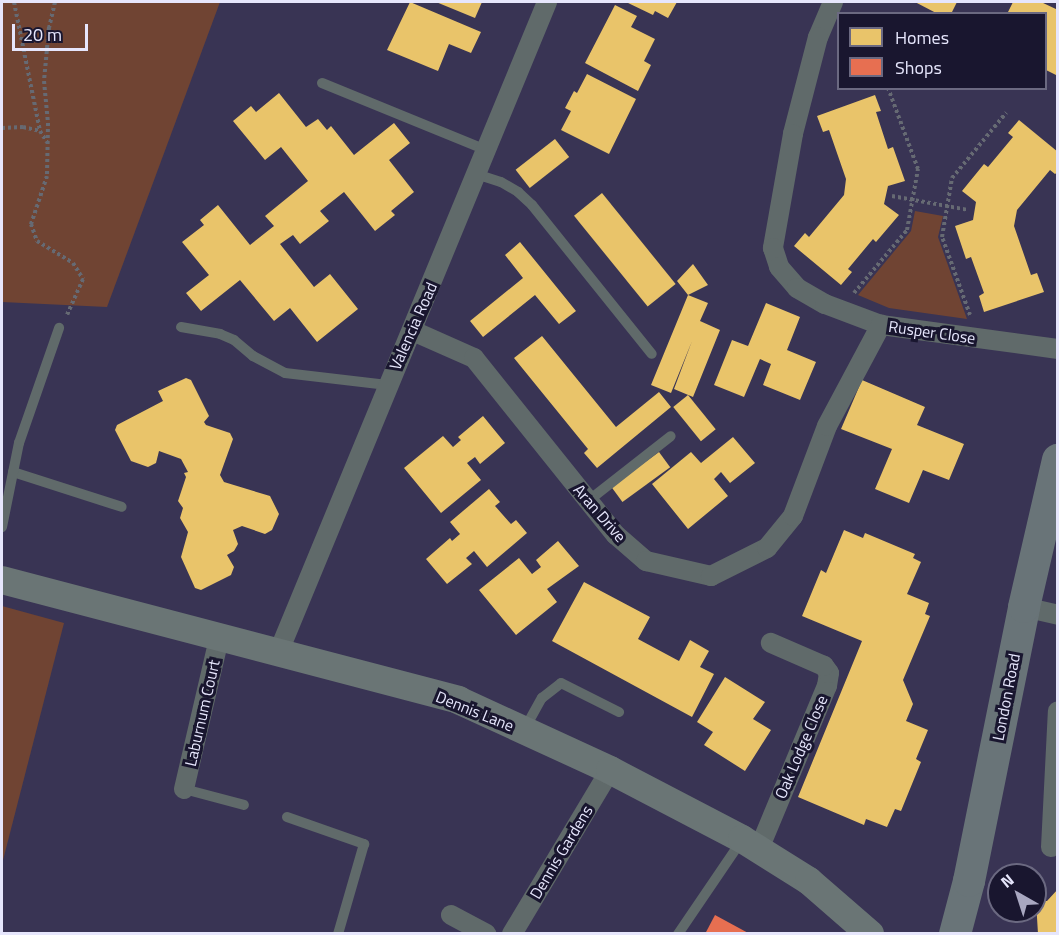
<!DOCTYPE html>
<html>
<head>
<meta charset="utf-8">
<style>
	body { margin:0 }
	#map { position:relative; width:1059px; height:935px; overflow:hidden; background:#393454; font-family:"Titillium Web",sans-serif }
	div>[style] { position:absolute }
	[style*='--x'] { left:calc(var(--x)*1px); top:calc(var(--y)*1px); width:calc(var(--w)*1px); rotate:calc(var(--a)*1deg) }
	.green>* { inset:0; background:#704433 }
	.homes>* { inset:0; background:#e9c46a; transform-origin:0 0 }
	.shops>* { inset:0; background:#e76f51 }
	.path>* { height:4px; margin-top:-2px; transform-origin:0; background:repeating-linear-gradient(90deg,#666a73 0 3px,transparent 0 6px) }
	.lane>* { height:10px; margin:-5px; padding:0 5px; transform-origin:5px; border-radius:5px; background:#606a6a }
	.street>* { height:20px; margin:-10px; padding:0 10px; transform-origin:10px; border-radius:10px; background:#606a6a }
	.secondary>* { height:28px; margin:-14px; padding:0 14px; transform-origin:14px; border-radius:14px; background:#6a7575 }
	.primary>* { height:32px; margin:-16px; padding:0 16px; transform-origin:16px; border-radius:16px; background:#697478 }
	span { translate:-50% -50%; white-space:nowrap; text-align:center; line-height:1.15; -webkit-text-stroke:6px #19162f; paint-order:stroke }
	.street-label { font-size:16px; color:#e6e6fc }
	.frame { position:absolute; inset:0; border:3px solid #e6e6fc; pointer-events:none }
	.legend { position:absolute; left:837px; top:12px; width:210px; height:78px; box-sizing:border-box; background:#19162f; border:2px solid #6b6981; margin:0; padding:8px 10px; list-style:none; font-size:18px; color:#e6e6fc }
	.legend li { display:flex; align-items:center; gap:12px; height:30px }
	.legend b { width:30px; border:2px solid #6b6981 }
	.north { position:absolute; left:987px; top:863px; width:60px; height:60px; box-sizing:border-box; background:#19162f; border:2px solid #6b6981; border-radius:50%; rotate:321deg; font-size:16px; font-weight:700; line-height:24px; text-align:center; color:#e6e6fc }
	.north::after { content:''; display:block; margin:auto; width:21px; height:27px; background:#a9a8c1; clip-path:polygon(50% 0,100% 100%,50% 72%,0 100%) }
	.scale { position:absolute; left:12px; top:24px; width:76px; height:27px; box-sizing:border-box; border:3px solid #e6e6fc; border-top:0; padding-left:8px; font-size:18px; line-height:21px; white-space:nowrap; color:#e6e6fc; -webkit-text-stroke:4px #19162f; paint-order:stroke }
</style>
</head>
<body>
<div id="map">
	<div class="green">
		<i style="clip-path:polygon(2px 2px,220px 2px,107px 307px,2px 302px)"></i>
		<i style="clip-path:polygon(915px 211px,943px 216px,938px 237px,967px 319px,889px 308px,858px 295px,911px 231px)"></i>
		<i style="clip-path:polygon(2px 606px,64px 623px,2px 864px)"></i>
	</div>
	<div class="homes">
		<i style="clip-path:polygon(410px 2px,481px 32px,471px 53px,449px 44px,438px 71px,387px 50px)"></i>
		<i style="clip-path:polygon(436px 2px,482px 2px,475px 18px)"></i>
		<i style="clip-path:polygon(626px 2px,677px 2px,668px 18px,655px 11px,653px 15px)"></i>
		<i style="clip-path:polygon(915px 2px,957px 2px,951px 14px,938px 14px)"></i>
		<i style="clip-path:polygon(1013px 2px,1041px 2px,1058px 10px,1058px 76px,1046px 70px,1046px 14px,1007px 14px)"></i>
		<i style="clip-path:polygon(615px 5px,637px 16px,631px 27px,655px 39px,644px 61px,651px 65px,638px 91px,585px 63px)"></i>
		<i style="clip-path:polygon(587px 74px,636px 99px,609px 154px,561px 130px,571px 111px,565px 108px,574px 91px,577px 93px)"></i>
		<i style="clip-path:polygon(279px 93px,306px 127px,318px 119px,327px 130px,331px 126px,354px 155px,394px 123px,410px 143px,389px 160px,414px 192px,391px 211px,395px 215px,375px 231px,344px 192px,320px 211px,329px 221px,300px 244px,293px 235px,280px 244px,314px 287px,330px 274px,358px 309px,317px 342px,290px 308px,274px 321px,240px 280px,201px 311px,186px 293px,209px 275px,182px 242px,204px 225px,200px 220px,218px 205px,250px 245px,274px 226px,265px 216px,308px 181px,281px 147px,265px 160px,233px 121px,251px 106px,256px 112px)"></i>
		<i style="clip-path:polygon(875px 95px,881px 111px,876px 112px,888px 149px,893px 147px,905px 181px,888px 186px,884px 204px,899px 215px,876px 242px,873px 239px,848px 269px,852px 272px,841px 285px,794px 246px,805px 233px,809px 237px,844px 195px,846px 179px,829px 130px,823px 132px,817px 116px)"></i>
		<i style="clip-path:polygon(1019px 120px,1058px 152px,1058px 172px,1055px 174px,1050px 170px,1017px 210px,1014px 226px,1031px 275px,1037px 273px,1044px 292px,984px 312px,979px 296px,984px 293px,971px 257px,966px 259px,955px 226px,973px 220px,976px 202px,962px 191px,984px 164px,988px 167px,1013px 137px,1008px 133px)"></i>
		<i style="left:555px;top:139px;width:23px;height:50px;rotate:52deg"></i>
		<i style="left:602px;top:193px;width:117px;height:36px;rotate:51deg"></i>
		<i style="clip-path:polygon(520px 242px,576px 311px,559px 324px,535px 295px,483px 337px,470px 321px,523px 278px,505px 255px)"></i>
		<i style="clip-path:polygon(693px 264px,708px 285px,688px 295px,708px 303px,700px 321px,720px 330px,693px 397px,674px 389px,692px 341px,671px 393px,651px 385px,688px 295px,677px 281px)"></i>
		<i style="clip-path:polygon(766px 303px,800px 317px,787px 350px,816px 362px,800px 400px,763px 385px,771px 364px,760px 359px,744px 397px,714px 385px,732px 340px,748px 346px)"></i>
		<i style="clip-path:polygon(542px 336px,616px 427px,659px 392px,671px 407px,597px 468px,584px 453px,588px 449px,514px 358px)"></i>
		<i style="clip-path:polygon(186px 378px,191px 380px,209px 416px,204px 422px,206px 425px,230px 433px,233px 439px,220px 475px,224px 482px,270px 496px,279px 514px,272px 530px,265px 534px,242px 526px,233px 530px,238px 544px,234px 551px,227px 555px,234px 567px,231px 575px,201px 590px,195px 588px,181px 557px,188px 532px,180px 518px,183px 508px,178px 501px,186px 477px,184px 473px,188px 472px,181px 459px,159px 451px,156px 463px,148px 467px,131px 461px,115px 430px,117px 425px,163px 401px,158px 391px)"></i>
		<i style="clip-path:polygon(862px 380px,925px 407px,917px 425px,964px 444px,949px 480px,923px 470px,909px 503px,875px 489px,892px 449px,841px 429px)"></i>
		<i style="left:688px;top:395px;width:44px;height:19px;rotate:51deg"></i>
		<i style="clip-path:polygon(483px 416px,505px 443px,480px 464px,475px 457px,467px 463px,481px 480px,441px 513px,404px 468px,443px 436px,453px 447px,461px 440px,458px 437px)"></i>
		<i style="clip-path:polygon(733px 437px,755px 463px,730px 483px,721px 472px,714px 479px,728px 496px,688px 529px,652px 484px,691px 452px,701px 463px)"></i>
		<i style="left:659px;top:452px;width:19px;height:59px;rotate:54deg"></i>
		<i style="clip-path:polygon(489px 489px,500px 502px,495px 506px,511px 524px,516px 520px,527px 533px,487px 567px,474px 551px,466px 558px,472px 564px,447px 584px,426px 559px,450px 538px,452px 541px,460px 534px,450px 522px)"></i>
		<i style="clip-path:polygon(844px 530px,863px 538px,865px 533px,915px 554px,913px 558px,921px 562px,907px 594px,929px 603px,925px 614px,930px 616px,903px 680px,913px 704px,906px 721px,928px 730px,916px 759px,921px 762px,901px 811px,895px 809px,887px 827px,866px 819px,864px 825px,798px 797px,862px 641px,802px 616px,821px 570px,826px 573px)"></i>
		<i style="clip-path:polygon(558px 541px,579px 566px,547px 589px,557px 602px,516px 635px,479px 590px,519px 558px,532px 574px,541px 567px,536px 560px)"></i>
		<i style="clip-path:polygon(584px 582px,650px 617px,638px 639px,679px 661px,690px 640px,709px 651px,700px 667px,714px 674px,692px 717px,552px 641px)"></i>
		<i style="clip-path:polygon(725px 677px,765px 702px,753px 719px,771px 730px,745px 771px,704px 745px,713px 732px,697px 722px)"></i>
		<i style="clip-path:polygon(1058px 889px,1058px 934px,1038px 934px,1036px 901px,1047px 901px)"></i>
	</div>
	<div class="shops">
		<i style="clip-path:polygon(715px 915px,750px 934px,705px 934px)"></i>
	</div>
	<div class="path">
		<i style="--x:14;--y:2;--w:132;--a:78.6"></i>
		<i style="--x:55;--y:2;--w:26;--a:103"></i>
		<i style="--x:49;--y:27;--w:54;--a:95.3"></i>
		<i style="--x:44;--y:81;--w:42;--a:84.6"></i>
		<i style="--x:48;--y:123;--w:53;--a:91.1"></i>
		<i style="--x:47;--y:176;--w:51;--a:108.4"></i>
		<i style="--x:31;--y:224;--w:18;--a:71"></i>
		<i style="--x:37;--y:241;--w:42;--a:31.4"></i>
		<i style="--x:73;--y:263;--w:19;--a:58"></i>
		<i style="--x:83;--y:279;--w:39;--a:114"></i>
		<i style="--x:2;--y:128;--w:21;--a:-3"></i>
		<i style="--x:23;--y:127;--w:17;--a:13"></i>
		<i style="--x:40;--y:131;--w:13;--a:58"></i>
		<i style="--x:892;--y:196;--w:77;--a:10.4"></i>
		<i style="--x:854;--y:293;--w:82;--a:-49.9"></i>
		<i style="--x:907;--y:230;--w:62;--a:-79.8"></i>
		<i style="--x:918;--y:169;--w:86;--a:-110.3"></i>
		<i style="--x:970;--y:315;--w:83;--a:-109.7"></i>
		<i style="--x:942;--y:237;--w:60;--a:-80.4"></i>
		<i style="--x:952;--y:178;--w:85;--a:-50.3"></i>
	</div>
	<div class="lane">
		<i style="--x:322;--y:83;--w:177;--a:22.2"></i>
		<i style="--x:476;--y:174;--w:26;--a:18"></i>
		<i style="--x:501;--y:182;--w:20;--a:30"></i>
		<i style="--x:518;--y:192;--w:19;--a:43"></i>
		<i style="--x:532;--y:205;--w:191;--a:51.2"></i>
		<i style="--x:181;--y:327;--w:40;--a:10"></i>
		<i style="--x:220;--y:334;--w:15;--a:23"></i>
		<i style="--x:234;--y:340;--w:25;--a:40"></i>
		<i style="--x:253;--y:356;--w:36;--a:28"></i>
		<i style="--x:285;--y:373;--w:103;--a:6.7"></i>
		<i style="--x:13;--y:472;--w:114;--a:17.8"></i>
		<i style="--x:588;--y:501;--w:105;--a:-38.1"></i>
		<i style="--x:2;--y:527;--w:86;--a:-78.6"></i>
		<i style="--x:19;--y:443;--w:122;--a:-70.8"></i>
		<i style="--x:524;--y:730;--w:37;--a:-61"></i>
		<i style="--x:542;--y:698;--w:24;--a:-38"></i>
		<i style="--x:561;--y:683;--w:65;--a:26.6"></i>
		<i style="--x:184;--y:789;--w:62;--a:14.9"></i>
		<i style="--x:287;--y:817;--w:82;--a:19.3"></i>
		<i style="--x:364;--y:844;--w:94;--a:106.1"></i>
		<i style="--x:678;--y:934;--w:114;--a:-55.8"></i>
	</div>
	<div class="street">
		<i style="--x:833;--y:2;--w:38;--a:113"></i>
		<i style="--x:818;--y:37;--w:100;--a:104.5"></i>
		<i style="--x:793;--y:134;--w:116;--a:100"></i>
		<i style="--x:773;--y:248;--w:20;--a:72"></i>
		<i style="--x:779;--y:267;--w:28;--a:49"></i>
		<i style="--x:797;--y:288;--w:32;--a:30"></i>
		<i style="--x:825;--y:304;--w:60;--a:20.6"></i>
		<i style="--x:881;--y:325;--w:179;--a:7.7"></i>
		<i style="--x:413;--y:331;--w:67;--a:23.9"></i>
		<i style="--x:474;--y:358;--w:227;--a:51.3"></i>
		<i style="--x:616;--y:535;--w:40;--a:41"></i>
		<i style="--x:646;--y:561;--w:67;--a:13"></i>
		<i style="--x:711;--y:576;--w:63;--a:-26.6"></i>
		<i style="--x:767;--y:548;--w:41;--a:-50.9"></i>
		<i style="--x:793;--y:516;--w:96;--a:-69.3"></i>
		<i style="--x:827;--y:426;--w:115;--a:-61.9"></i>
		<i style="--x:1024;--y:607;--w:35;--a:13"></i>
		<i style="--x:279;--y:651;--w:702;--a:-67.56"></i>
		<i style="--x:184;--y:789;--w:155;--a:-76.9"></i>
		<i style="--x:1051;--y:847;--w:136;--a:-87.1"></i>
		<i style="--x:759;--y:849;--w:177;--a:-67.4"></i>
		<i style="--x:827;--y:686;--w:13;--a:-81"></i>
		<i style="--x:829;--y:673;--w:9;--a:-126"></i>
		<i style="--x:824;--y:666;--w:58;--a:-156.5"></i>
		<i style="--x:451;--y:915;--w:40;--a:28"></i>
		<i style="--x:512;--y:934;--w:191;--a:-59.1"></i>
	</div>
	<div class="secondary">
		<i style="--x:2;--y:580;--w:472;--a:14.7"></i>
		<i style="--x:458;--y:700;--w:167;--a:24.7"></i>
		<i style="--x:610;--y:770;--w:149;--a:27.6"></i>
		<i style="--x:742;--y:839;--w:79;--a:32.1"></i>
		<i style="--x:809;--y:881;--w:81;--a:41"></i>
	</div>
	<div class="primary">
		<i style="--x:955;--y:934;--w:55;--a:-75.2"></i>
		<i style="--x:969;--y:881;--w:279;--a:-78.6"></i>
		<i style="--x:1024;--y:607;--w:151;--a:-77"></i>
	</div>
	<div class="street-label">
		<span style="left:413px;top:326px;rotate:-66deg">Valencia Road</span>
		<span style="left:932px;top:332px;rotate:8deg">Rusper Close</span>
		<span style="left:600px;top:513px;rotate:49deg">Aran Drive</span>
		<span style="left:1006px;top:697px;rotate:-79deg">London Road</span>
		<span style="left:475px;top:711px;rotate:22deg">Dennis Lane</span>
		<span style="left:202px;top:713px;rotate:-77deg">Laburnum Court</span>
		<span style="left:801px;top:747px;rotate:-67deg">Oak Lodge Close</span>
		<span style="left:561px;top:852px;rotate:-59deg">Dennis Gardens</span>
	</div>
	<div class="frame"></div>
	<ul class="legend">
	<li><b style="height:16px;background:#e9c46a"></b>Homes</li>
	<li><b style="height:16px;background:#e76f51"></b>Shops</li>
	</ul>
	<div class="north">N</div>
	<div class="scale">20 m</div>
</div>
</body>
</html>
